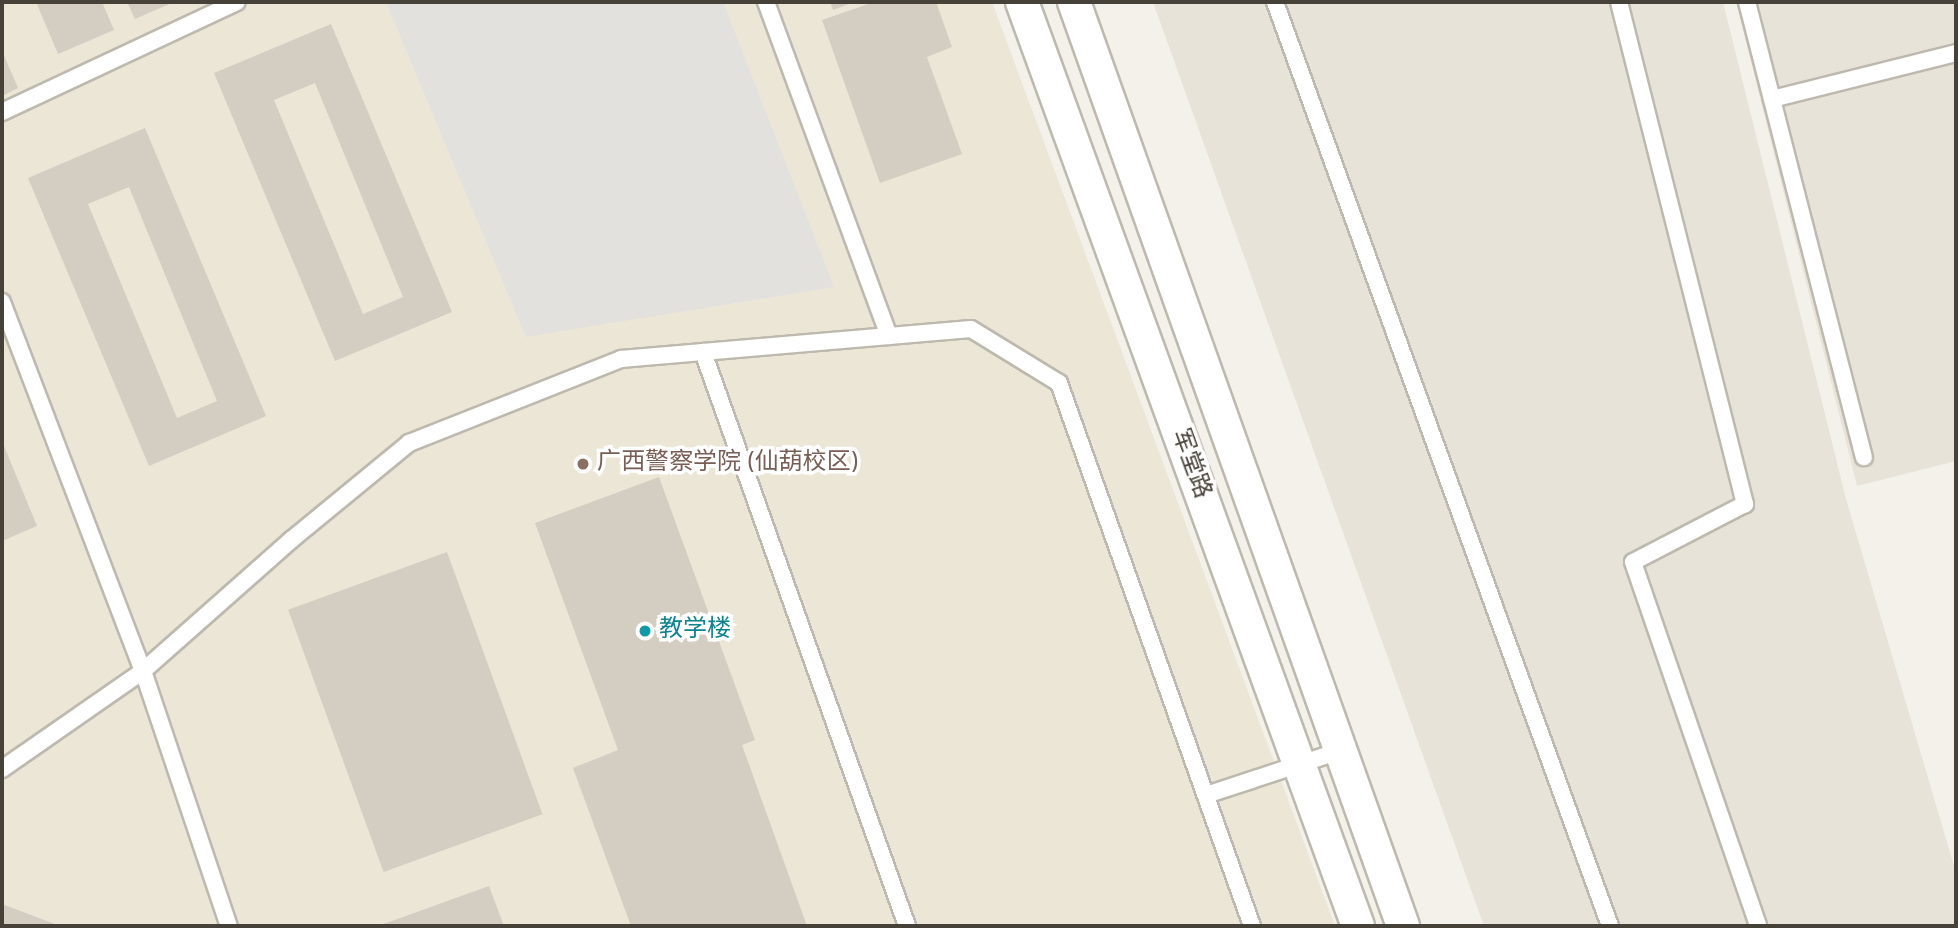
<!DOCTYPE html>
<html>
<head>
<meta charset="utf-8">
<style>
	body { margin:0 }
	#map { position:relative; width:1958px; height:928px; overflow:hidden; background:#f4f1ea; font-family:Overpass,"Noto Sans SC",sans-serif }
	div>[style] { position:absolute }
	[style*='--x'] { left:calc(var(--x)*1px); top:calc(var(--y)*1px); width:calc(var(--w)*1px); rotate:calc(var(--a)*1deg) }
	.residential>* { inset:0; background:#e7e3d9 }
	.education>* { inset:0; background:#ebe6d6 }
	.parking>* { inset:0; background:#e3e1de }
	.building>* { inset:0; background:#d4cdc1; transform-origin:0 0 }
	.roads { filter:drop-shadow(2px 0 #beb9ae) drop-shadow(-2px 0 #beb9ae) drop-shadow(0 2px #beb9ae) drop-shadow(0 -2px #beb9ae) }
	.service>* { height:16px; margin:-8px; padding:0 8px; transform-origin:8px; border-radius:8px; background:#fff }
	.minor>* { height:32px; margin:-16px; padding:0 16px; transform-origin:16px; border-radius:16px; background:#fff }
	.dots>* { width:19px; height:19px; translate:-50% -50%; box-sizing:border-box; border:4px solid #fff; border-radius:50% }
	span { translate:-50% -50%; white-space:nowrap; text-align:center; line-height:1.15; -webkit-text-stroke:7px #fff; paint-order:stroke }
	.education-label { font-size:24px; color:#785e54 }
	.left { translate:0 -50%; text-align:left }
	.street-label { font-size:24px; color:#474239 }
	.culture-label { font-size:24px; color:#0d838f }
	.frame { position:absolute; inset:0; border:4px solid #474239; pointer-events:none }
</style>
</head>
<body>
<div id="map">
	<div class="residential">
		<i style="clip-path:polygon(1153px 2px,1723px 2px,1846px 499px,1956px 873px,1956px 926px,1484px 926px)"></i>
		<i style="clip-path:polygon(1736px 2px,1956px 2px,1956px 461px,1857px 486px)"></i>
	</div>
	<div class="education">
		<i style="clip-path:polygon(2px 2px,992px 2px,1335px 926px,2px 926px)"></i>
	</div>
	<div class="parking">
		<i style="clip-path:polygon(386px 2px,723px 2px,834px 287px,526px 337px)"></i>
	</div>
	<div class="building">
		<i style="clip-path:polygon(36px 2px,102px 2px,114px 30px,58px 54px)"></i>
		<i style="clip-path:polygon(127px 2px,174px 2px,135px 19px)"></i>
		<i style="clip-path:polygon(830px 2px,854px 2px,833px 10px)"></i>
		<i style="clip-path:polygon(874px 2px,936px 2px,952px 47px,927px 57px,962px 154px,880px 183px,822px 20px)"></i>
		<i style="clip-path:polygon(evenodd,331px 24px,452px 312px,335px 361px,214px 73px,331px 24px,315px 83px,403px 297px,363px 314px,274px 100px,315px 83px)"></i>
		<i style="clip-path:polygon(2px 51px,18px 88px,2px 96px)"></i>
		<i style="clip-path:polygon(evenodd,145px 128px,266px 416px,149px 466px,28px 178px,145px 128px,129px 187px,217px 401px,177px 418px,88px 204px,129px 187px)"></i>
		<i style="clip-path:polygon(2px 441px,37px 526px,2px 541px)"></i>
		<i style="clip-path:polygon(659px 477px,755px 740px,742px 745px,807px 926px,631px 926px,573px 768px,618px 750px,535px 523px)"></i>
		<i style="left:447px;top:552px;width:279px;height:169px;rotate:70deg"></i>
		<i style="clip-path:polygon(489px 886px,504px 926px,378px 926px)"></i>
		<i style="clip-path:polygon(2px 904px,60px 926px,2px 926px)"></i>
	</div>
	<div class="roads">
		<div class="service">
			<i style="--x:766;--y:2;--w:356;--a:69.8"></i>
			<i style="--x:1275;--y:2;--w:983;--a:70.07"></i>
			<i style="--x:1619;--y:2;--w:518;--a:75.91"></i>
			<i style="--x:1745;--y:504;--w:126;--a:152.6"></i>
			<i style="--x:1633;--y:562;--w:385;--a:71"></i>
			<i style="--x:1747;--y:2;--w:470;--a:75.6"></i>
			<i style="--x:1772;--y:99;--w:190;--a:-14"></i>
			<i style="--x:2;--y:112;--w:259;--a:-25.1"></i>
			<i style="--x:2;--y:302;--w:395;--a:69.1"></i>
			<i style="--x:143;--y:671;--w:269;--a:71.4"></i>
			<i style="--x:703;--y:352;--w:609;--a:70.43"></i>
			<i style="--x:2;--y:769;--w:172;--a:-34.8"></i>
			<i style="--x:143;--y:671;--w:198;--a:-41.5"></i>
			<i style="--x:291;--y:540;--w:153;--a:-39.4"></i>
			<i style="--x:409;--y:443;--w:228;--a:-21.6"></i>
			<i style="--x:621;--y:359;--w:351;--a:-4.9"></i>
			<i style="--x:971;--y:329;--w:103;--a:31.5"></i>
			<i style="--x:1059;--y:383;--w:576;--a:70.43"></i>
			<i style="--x:1206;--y:795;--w:141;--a:-18.2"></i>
		</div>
		<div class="minor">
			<i style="--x:1022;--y:2;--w:983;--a:70.02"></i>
			<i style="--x:1074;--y:2;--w:981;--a:70.4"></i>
		</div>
	</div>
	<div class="dots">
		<i style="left:583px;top:464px;background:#8d6e63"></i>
		<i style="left:645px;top:631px;background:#0f9aa8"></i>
	</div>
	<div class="education-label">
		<span class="left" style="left:597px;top:464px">广西警察学院 (仙葫校区)</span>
	</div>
	<div class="street-label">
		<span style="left:1190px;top:464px;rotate:70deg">军堂路</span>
	</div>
	<div class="culture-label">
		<span class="left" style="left:659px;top:631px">教学楼</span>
	</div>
	<div class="frame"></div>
</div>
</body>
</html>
